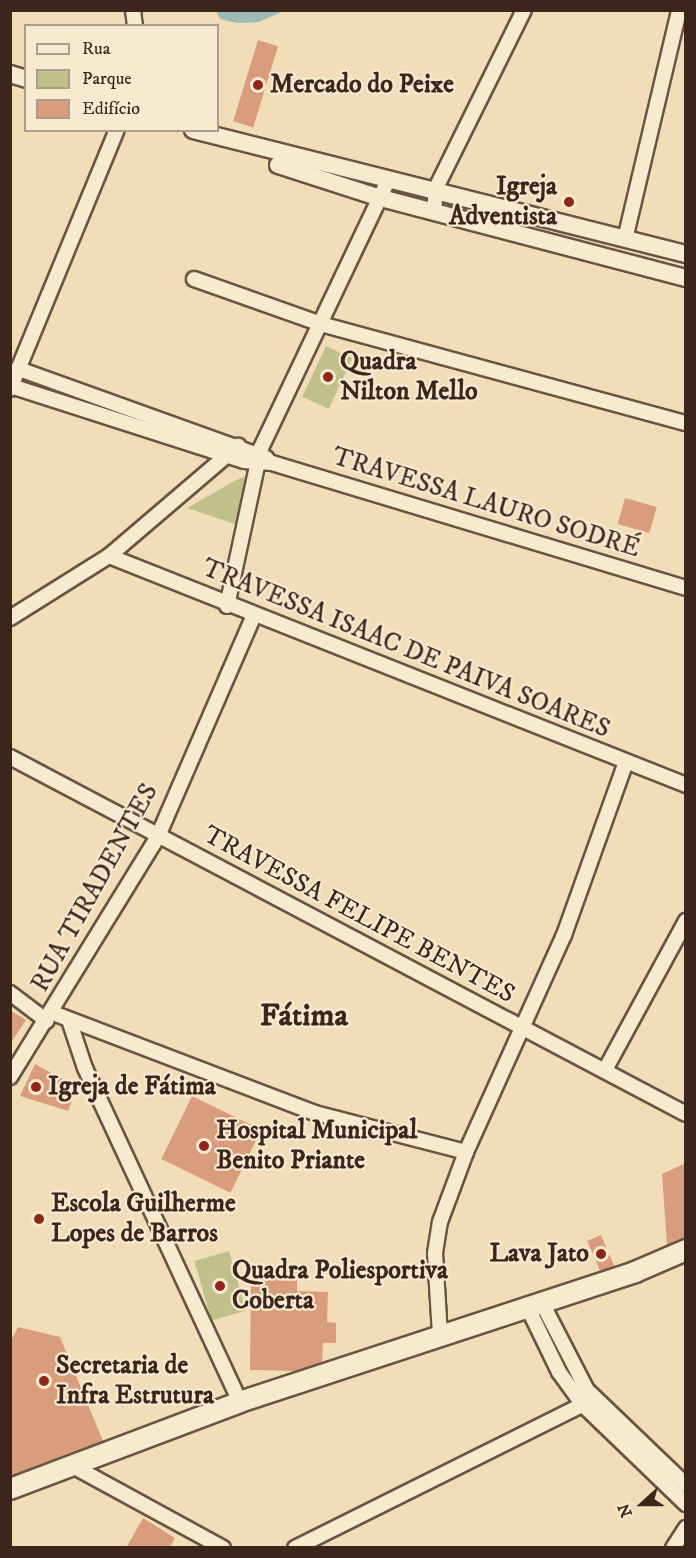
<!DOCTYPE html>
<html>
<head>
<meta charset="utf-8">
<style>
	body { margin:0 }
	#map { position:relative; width:696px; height:1558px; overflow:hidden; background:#f1deb8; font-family:"IM FELL DW Pica",serif }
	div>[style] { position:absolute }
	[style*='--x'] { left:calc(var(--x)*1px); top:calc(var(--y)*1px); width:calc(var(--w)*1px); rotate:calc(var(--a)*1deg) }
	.green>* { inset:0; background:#c0c08b; transform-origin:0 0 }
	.water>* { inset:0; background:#9bbbb4 }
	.building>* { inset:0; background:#d99d7e; transform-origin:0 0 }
	.roads { filter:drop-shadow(2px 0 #695443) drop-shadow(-2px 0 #695443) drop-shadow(0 2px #695443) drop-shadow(0 -2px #695443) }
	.minor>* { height:14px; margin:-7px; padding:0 7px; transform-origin:7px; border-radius:7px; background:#f6ead1 }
	.tertiary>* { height:16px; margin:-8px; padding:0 8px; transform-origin:8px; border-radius:8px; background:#f6ead1 }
	.secondary>* { height:20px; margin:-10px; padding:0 10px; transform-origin:10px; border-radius:10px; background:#f6ead1 }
	.dots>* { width:16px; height:16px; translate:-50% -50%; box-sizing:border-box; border:3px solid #f6ead1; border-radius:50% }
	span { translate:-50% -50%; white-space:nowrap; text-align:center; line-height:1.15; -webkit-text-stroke:4.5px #f6ead1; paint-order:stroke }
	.poi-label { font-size:26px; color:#3c261c; font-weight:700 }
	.left { translate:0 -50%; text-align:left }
	.right { translate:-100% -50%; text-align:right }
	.street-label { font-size:26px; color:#3c261c }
	.district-label { font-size:32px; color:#3c261c; font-weight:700 }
	.frame { position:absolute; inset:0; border:12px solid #3c261c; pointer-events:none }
	.legend { position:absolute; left:24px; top:24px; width:195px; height:108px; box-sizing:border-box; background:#f6ead1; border:2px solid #ac9c89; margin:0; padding:8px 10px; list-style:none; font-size:18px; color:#3c261c }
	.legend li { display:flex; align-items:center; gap:12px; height:30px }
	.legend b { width:30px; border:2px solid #ac9c89 }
	.north { position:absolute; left:612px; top:1474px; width:60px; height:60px; -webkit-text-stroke:4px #f6ead1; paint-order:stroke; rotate:249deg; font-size:16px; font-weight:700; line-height:24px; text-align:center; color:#3c261c }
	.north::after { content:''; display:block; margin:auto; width:21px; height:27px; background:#3c261c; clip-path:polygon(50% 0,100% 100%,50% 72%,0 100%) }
</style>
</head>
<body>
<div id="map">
	<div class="green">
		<i style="left:326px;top:346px;width:29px;height:56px;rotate:25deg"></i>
		<i style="clip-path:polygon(245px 477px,238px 525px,187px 508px,238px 479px)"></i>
		<i style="left:229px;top:1251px;width:62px;height:36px;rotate:74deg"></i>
	</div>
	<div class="water">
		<i style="clip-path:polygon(216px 11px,284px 11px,259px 22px,237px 23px,220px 19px)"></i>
	</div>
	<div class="building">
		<i style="left:258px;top:40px;width:21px;height:85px;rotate:17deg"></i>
		<i style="left:625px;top:498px;width:33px;height:27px;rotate:16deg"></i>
		<i style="clip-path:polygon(10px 1010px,26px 1020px,10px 1044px)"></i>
		<i style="clip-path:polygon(35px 1064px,77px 1087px,68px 1111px,20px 1096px)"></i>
		<i style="left:192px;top:1096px;width:77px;height:70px;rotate:26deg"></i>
		<i style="clip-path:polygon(686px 1163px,686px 1238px,667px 1245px,662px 1174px)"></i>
		<i style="left:601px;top:1235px;width:34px;height:15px;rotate:67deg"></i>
		<i style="clip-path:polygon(251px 1267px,297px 1268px,297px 1291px,328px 1292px,327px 1322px,336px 1323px,336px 1343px,323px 1343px,322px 1362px,296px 1371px,250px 1370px)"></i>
		<i style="clip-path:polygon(18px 1327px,60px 1337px,103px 1441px,10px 1476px,10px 1343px)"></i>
		<i style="clip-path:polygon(143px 1518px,175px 1538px,169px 1548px,126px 1548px)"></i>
	</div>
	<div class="roads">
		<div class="minor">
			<i style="--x:133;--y:10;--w:16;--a:83"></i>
			<i style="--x:434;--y:211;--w:23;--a:-85"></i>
			<i style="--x:436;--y:188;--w:199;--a:-63.7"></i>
			<i style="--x:626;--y:235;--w:231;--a:-76.7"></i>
			<i style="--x:194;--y:279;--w:135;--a:19.5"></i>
			<i style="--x:321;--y:324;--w:378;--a:15.2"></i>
			<i style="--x:11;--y:372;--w:9;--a:-21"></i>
			<i style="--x:19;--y:369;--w:263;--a:19.8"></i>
			<i style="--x:10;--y:381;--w:7;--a:56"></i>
			<i style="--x:14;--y:387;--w:242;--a:17.8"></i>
			<i style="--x:244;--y:461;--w:28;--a:4"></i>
			<i style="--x:272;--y:463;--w:432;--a:16.8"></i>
			<i style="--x:10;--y:389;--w:280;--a:-67.6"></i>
			<i style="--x:109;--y:556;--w:621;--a:21.65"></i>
			<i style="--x:227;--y:606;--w:162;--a:-77.9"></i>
			<i style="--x:261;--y:448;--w:296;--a:-64.6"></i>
			<i style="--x:10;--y:618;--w:117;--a:-32.1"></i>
			<i style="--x:109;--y:556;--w:170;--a:-40.5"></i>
			<i style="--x:10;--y:757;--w:764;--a:27.84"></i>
			<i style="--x:10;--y:993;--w:46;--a:37.1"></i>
			<i style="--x:53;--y:1013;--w:280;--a:20.9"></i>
			<i style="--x:315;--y:1113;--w:156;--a:14.5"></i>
			<i style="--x:70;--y:1023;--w:47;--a:71.6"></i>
			<i style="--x:85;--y:1068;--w:368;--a:65.1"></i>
			<i style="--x:605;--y:1070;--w:170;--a:-61.5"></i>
			<i style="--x:10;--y:1077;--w:283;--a:-58.4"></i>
			<i style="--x:158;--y:836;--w:239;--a:-66.5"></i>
			<i style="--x:541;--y:1301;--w:100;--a:62.7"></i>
			<i style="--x:587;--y:1390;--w:137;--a:43.8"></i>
			<i style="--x:527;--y:1306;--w:73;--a:64.1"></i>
			<i style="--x:559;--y:1372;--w:41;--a:54"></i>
			<i style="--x:583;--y:1405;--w:143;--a:43.9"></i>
			<i style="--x:440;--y:1335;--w:82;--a:-93.5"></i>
			<i style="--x:435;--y:1253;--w:31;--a:-81"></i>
			<i style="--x:440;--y:1222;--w:75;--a:-69.6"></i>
			<i style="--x:466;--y:1152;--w:238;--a:-65.7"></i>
			<i style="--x:564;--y:935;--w:184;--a:-70.3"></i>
			<i style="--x:71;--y:1465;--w:173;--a:28.6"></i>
			<i style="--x:295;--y:1548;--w:334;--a:-26.5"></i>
			<i style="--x:673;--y:1548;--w:24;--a:-57"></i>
		</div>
		<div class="tertiary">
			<i style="--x:10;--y:74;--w:17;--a:17"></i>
			<i style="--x:193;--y:130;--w:508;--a:14.12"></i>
			<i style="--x:278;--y:165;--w:108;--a:17.8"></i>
			<i style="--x:381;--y:198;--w:315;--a:14.7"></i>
		</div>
		<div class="secondary">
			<i style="--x:10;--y:1489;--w:246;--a:-20.7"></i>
			<i style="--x:240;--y:1402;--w:416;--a:-18.2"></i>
			<i style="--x:635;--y:1272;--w:56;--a:-23.3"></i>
		</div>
	</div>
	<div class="dots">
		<i style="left:258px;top:85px;background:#8f2418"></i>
		<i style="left:569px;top:202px;background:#8f2418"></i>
		<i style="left:328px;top:377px;background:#8f2418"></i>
		<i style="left:36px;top:1087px;background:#8f2418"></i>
		<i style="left:204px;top:1146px;background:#8f2418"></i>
		<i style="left:39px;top:1219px;background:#8f2418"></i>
		<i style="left:601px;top:1254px;background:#8f2418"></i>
		<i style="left:220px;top:1286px;background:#8f2418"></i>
		<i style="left:44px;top:1381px;background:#8f2418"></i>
	</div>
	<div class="poi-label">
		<span class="left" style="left:270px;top:85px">Mercado do Peixe</span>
		<span class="right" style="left:557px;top:202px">Igreja<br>Adventista</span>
		<span class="left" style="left:340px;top:377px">Quadra<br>Nilton Mello</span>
		<span class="left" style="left:48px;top:1087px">Igreja de Fátima</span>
		<span class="left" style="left:216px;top:1146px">Hospital Municipal<br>Benito Priante</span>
		<span class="left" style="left:51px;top:1219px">Escola Guilherme<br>Lopes de Barros</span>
		<span class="right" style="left:589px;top:1254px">Lava Jato</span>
		<span class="left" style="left:232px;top:1286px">Quadra Poliesportiva<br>Coberta</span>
		<span class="left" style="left:56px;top:1381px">Secretaria de<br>Infra Estrutura</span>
	</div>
	<div class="street-label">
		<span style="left:486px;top:503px;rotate:17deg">TRAVESSA LAURO SODRÉ</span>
		<span style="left:406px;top:649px;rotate:22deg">TRAVESSA ISAAC DE PAIVA SOARES</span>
		<span style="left:95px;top:888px;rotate:-61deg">RUA TIRADENTES</span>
		<span style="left:359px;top:915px;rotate:28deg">TRAVESSA FELIPE BENTES</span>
	</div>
	<div class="district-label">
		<span style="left:304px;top:1016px">Fátima</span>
	</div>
	<div class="frame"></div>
	<ul class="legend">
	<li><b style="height:8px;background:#f6ead1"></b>Rua</li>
	<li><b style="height:16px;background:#c0c08b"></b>Parque</li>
	<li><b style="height:16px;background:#d99d7e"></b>Edifício</li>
	</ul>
	<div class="north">N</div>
</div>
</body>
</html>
